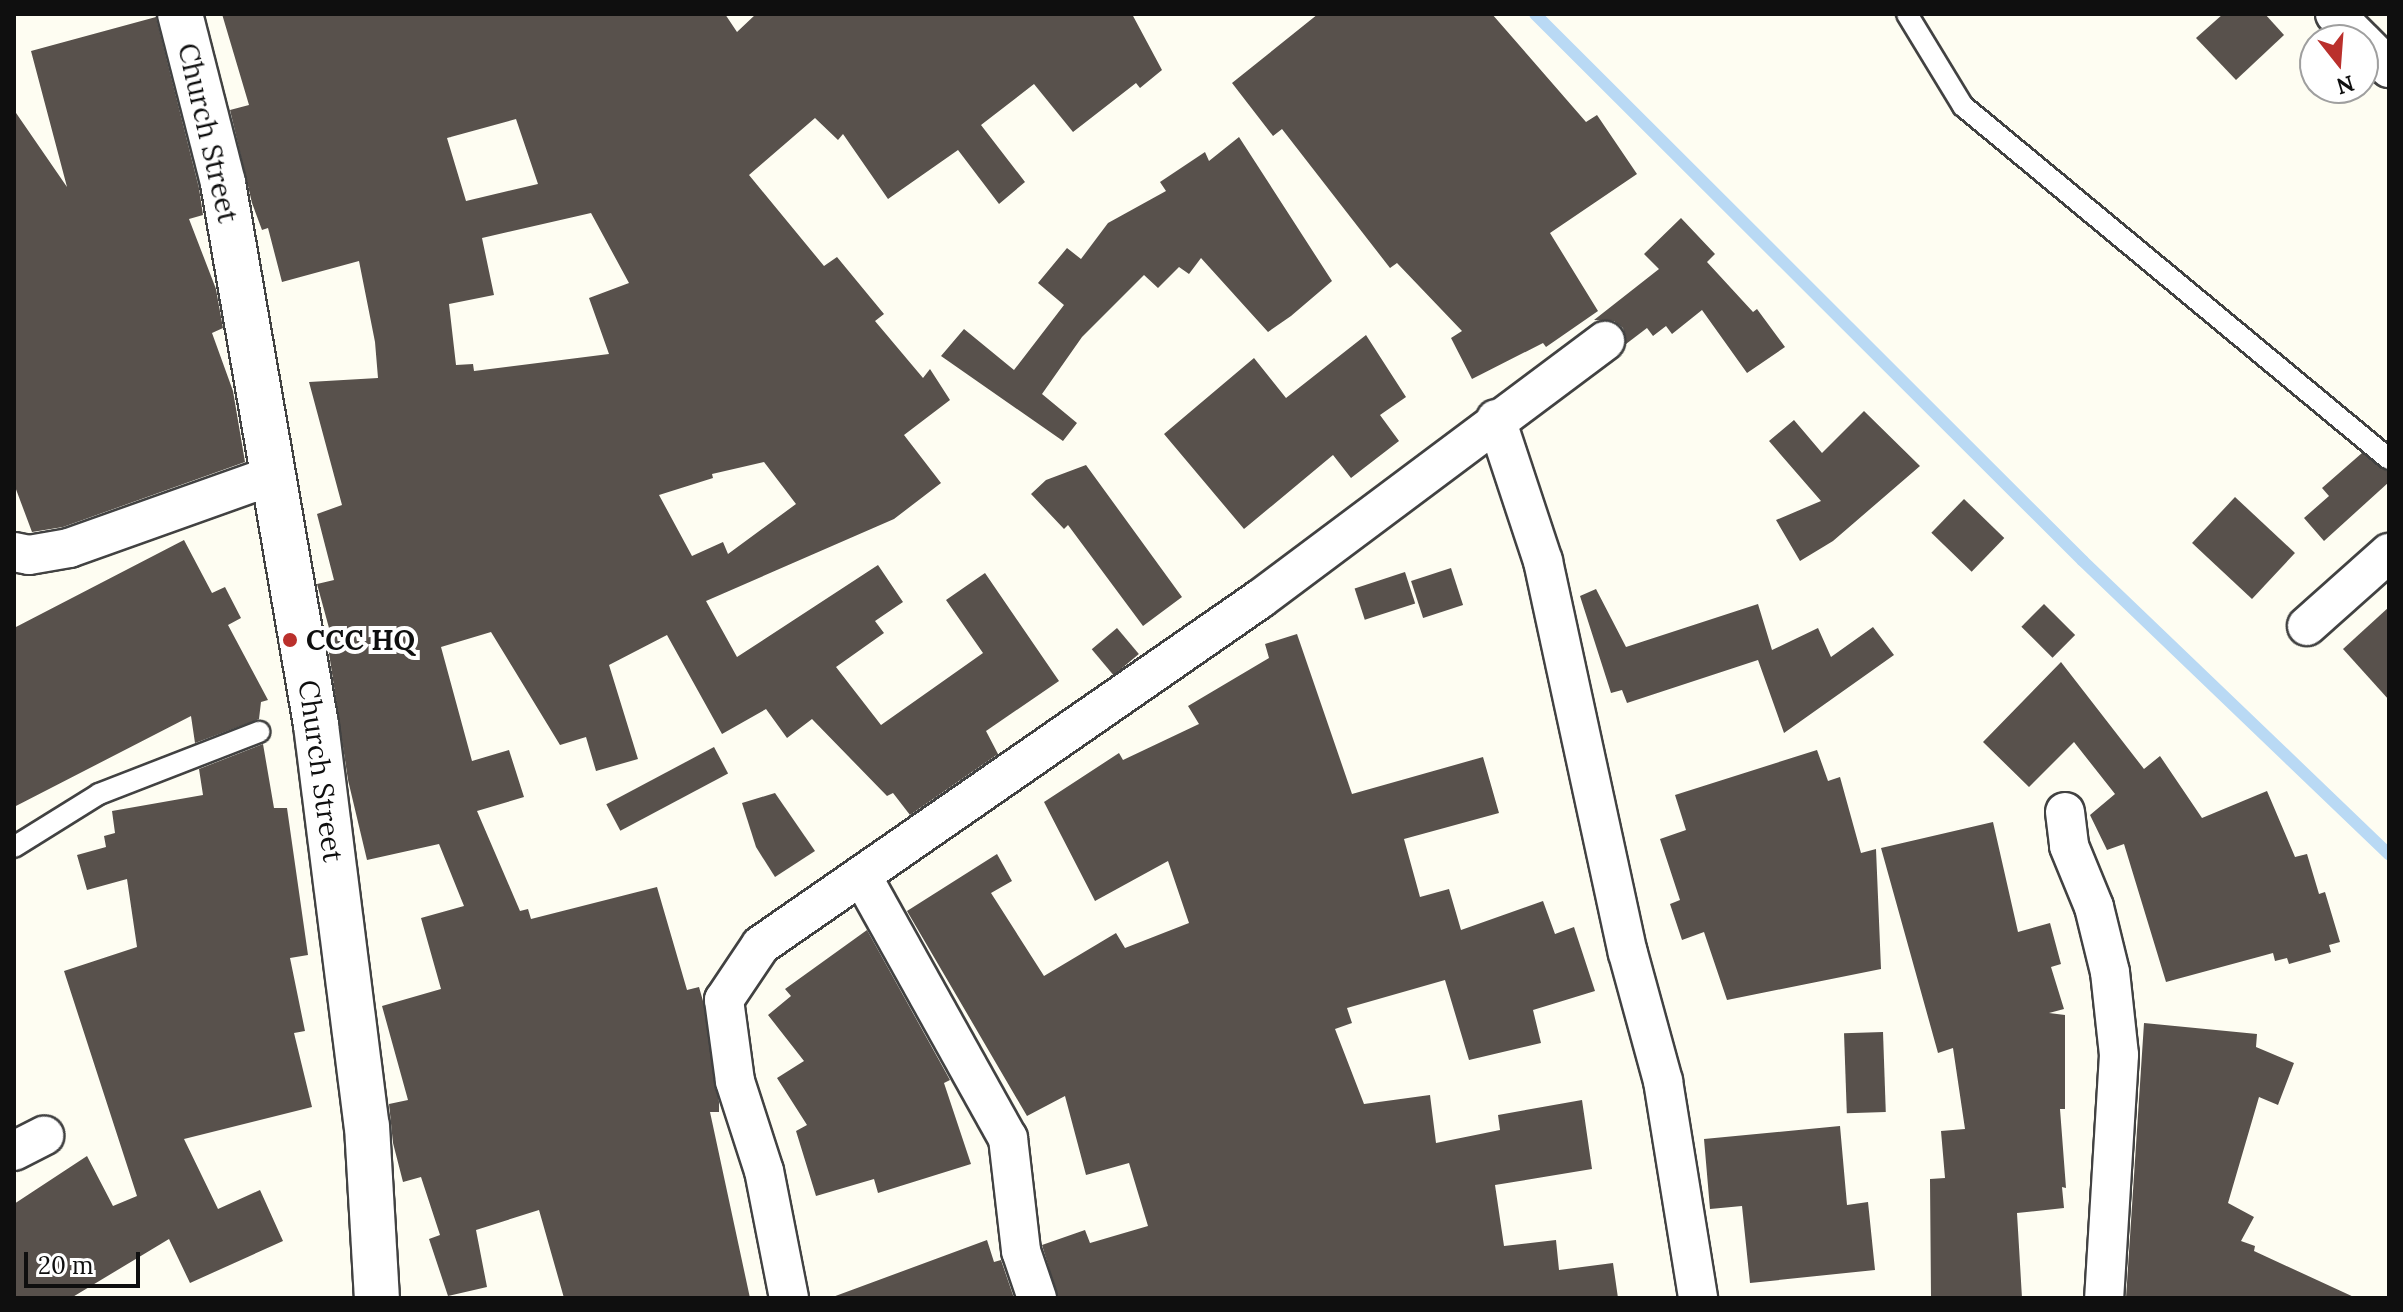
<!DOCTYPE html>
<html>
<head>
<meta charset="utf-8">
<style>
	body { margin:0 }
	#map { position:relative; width:2403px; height:1312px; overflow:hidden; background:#fefdf2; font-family:Lora,serif }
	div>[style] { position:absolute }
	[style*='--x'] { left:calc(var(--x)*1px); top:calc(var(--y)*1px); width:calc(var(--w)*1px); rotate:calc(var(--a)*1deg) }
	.stream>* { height:12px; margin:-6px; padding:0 6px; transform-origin:6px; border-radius:6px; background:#b9d9f4 }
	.building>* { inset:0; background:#58514c; transform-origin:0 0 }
	.roads { filter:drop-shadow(2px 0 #424242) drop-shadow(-2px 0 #424242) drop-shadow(0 2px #424242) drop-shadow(0 -2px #424242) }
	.service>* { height:20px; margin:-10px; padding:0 10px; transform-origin:10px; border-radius:10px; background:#fff }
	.minor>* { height:38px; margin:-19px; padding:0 19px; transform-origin:19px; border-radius:19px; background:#fff }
	.tertiary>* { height:44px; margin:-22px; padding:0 22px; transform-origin:22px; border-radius:22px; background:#fff }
	.dots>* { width:22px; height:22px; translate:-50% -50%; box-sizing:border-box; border:4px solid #fff; border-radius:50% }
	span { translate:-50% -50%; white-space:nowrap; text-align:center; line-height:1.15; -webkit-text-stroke:8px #fff; paint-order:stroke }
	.street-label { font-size:28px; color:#0f0f0f }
	.poi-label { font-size:28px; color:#0f0f0f; font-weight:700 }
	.left { translate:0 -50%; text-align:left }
	.frame { position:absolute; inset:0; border:16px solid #0f0f0f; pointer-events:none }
	.north { position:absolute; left:2299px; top:24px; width:80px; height:80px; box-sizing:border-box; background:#fff; border:2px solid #9f9f9f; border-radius:50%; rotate:163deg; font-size:22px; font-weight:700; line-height:32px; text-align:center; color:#0f0f0f }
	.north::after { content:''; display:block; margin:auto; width:28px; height:36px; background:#ba302c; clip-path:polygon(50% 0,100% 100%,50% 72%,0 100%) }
	.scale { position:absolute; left:24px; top:1252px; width:116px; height:36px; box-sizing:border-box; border:4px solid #0f0f0f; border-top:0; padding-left:10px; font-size:24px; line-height:28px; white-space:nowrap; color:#0f0f0f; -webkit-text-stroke:6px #fff; paint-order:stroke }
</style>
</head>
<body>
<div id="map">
	<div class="stream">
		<i style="--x:1535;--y:14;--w:774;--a:44.95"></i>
		<i style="--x:2083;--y:561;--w:424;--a:43.8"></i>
	</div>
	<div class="building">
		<i style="clip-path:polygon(evenodd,222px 14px,725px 14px,737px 32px,756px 14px,1132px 14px,1162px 70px,1140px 88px,1136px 83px,1073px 132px,1034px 84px,981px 125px,1025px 182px,999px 204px,958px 150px,888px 199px,843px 134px,838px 140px,815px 118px,749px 175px,824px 266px,837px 257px,884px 314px,875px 321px,923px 378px,930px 369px,950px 400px,904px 435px,941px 483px,894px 519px,706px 601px,737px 657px,878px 565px,903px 602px,875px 621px,884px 633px,836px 667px,881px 725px,983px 653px,946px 600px,985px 573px,1059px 681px,986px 731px,998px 754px,910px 815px,893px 793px,887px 796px,812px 719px,787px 738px,766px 709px,722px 734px,667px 635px,609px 665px,638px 759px,596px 771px,586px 737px,560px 745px,491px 632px,441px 647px,472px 761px,509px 750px,524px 797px,477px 811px,520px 911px,528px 909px,531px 919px,657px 887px,687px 990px,699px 987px,703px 1001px,719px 1102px,719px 1112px,710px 1112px,750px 1298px,564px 1298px,539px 1210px,476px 1230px,487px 1287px,448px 1296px,429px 1239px,440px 1235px,421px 1177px,403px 1182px,393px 1143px,389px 1104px,408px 1100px,382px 1006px,441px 989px,421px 918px,464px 906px,439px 844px,367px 860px,348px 780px,327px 640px,332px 639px,317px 584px,334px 580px,317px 514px,342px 505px,309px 382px,378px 378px,375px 342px,359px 261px,282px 282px,268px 228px,262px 230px,252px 203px,230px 110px,249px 105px,222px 14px,516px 119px,538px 184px,466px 201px,447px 138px,516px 119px,222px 14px,591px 213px,629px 283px,589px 298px,609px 354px,474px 371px,473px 364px,456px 365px,449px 304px,494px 295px,482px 238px,591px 213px,222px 14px,764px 462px,796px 504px,728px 554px,723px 542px,692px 556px,659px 495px,713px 478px,712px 474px,764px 462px)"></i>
		<i style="clip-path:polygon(1318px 14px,1492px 14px,1586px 122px,1597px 115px,1637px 174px,1550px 233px,1598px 311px,1546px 347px,1543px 343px,1472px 379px,1451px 338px,1462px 331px,1397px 263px,1390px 268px,1282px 129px,1273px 136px,1232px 83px)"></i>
		<i style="clip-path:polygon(2223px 14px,2265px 14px,2284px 35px,2236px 80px,2196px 38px)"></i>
		<i style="clip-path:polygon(156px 17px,199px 188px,203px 215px,189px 219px,216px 289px,223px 328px,212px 333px,233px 391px,245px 462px,63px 527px,32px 532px,14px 484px,14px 110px,67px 187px,31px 51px)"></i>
		<i style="clip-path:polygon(1239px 137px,1332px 281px,1291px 316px,1268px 332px,1201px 258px,1189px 274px,1179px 267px,1158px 288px,1144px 275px,1082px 337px,1042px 394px,1077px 423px,1063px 441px,941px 356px,964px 329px,1014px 370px,1064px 305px,1038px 283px,1067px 248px,1081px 259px,1108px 223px,1166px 191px,1160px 182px,1205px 152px,1209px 161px)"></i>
		<i style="clip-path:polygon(1681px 218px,1715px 254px,1707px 262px,1753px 312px,1757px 309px,1785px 347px,1747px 373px,1702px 310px,1672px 334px,1666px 326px,1653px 336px,1647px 328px,1626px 344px,1623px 328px,1614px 321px,1594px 320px,1659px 269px,1644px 254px)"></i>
		<i style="clip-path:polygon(1366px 335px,1406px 397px,1380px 415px,1399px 441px,1351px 478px,1333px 455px,1244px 529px,1164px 434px,1254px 358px,1286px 398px)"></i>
		<i style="clip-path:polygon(1864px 411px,1920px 466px,1833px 541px,1800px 561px,1776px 520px,1821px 501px,1769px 441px,1794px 420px,1822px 453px)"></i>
		<i style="clip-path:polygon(2362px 453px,2389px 472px,2389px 482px,2324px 541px,2304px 518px,2329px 496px,2322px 488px)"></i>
		<i style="clip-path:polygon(1086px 465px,1182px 597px,1143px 626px,1068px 525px,1064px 529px,1031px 494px,1046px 480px)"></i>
		<i style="left:2235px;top:497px;width:82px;height:63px;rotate:43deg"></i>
		<i style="left:1964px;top:499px;width:56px;height:47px;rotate:44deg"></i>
		<i style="clip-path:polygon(184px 540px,212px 593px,225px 587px,241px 618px,228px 625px,268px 700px,261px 702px,259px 719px,195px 743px,191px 716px,14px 807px,14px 628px)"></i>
		<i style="left:1451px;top:568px;width:39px;height:42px;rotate:72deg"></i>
		<i style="left:1405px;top:572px;width:33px;height:53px;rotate:72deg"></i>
		<i style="clip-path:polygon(1596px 589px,1626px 647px,1758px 604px,1772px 650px,1818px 628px,1831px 657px,1873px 627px,1894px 655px,1784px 733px,1758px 660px,1627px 703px,1622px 690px,1611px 693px,1580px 596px)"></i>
		<i style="left:2044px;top:604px;width:44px;height:32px;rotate:45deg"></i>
		<i style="clip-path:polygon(2389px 607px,2389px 700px,2343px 649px)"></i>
		<i style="left:1117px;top:628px;width:34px;height:33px;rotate:50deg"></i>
		<i style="clip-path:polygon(1297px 634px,1352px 794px,1483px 757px,1499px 813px,1404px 839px,1420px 897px,1449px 889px,1461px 930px,1543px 901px,1555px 934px,1574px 927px,1595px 991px,1533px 1010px,1541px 1043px,1469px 1060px,1445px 980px,1347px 1008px,1352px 1023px,1335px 1029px,1364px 1104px,1430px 1095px,1436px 1143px,1500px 1130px,1498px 1115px,1582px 1100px,1592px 1169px,1495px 1185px,1504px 1246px,1556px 1240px,1559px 1270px,1613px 1263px,1618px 1298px,1058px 1298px,1042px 1245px,1085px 1230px,1090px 1243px,1148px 1226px,1129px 1163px,1086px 1175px,1065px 1096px,1027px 1116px,907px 911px,997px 854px,1012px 881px,991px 893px,1044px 976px,1116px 933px,1125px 948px,1189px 923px,1168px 861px,1095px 901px,1044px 802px,1119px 753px,1123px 760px,1199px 724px,1188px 706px,1269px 658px,1265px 644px)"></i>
		<i style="clip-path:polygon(2061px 662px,2144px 769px,2160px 756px,2202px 818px,2267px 791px,2295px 857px,2307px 854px,2319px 894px,2325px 892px,2340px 942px,2329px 945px,2331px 952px,2289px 964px,2287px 958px,2275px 961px,2273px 953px,2166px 982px,2124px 844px,2107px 850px,2090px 815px,2115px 794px,2074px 742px,2029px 787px,1983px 742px)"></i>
		<i style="clip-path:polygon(263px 744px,274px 808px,287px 808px,308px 955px,290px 958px,305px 1031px,294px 1033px,312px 1107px,184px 1139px,218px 1209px,260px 1190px,283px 1241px,190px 1283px,169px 1239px,71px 1298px,14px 1298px,14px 1204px,87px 1156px,113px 1206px,137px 1196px,64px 971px,137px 947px,127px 879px,87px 890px,77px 855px,106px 847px,104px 836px,115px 833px,112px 811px,203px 795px,199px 769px)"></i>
		<i style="left:714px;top:747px;width:30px;height:122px;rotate:62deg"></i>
		<i style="clip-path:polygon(1817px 750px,1828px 781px,1840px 777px,1861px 853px,1876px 849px,1881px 969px,1727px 1000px,1704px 932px,1682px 940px,1670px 904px,1680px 900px,1660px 839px,1686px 830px,1675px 795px)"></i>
		<i style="clip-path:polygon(775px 793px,815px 851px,775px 877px,756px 847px,742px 803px)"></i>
		<i style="clip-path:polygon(1993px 822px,2018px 932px,2050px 923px,2061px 964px,2051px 967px,2064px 1009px,2049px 1013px,2065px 1015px,2065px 1109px,2060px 1109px,2066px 1188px,2062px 1187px,2064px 1208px,2017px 1213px,2022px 1298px,1931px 1298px,1930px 1179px,1945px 1178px,1941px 1131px,1965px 1129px,1953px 1048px,1938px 1053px,1881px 848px)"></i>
		<i style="clip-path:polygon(867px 930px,950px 1080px,944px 1083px,971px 1164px,878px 1193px,874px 1179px,816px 1196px,796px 1131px,807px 1125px,777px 1078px,804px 1061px,768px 1015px,791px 996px,785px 989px)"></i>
		<i style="clip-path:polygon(2144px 1023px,2257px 1034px,2256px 1047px,2294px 1063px,2278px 1105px,2259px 1097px,2228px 1203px,2254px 1217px,2241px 1241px,2255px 1246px,2254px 1251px,2356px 1298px,2126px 1298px)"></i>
		<i style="left:1883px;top:1032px;width:80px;height:39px;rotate:88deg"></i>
		<i style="clip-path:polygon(1840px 1126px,1847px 1205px,1868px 1202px,1875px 1270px,1750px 1283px,1742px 1206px,1710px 1209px,1704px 1139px)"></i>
		<i style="clip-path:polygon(987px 1240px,994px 1262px,1001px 1260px,1014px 1298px,830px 1298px)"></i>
	</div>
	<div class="roads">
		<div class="service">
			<i style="--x:1907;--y:14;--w:108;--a:58.7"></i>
			<i style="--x:1963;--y:106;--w:553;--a:39.65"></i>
			<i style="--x:14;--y:847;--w:100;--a:-31.9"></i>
			<i style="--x:99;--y:794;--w:172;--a:-21.2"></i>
		</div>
		<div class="minor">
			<i style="--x:2335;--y:14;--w:37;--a:45"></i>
			<i style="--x:2363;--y:42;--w:37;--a:45"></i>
			<i style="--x:1496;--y:419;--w:150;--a:71.7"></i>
			<i style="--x:1543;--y:561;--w:401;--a:77.8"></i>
			<i style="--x:1628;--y:953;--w:133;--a:74.7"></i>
			<i style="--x:1663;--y:1081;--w:220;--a:80.8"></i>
			<i style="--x:14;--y:552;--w:15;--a:11"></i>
			<i style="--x:29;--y:555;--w:41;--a:-9.9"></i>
			<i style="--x:69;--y:548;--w:218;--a:-19.6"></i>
			<i style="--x:2307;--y:626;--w:110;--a:-41.7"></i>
			<i style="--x:2065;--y:812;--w:34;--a:83"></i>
			<i style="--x:2069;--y:846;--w:66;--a:67.7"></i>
			<i style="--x:2094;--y:907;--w:67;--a:76.2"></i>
			<i style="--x:2110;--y:972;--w:83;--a:83.8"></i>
			<i style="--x:2119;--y:1055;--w:243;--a:93.5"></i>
			<i style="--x:863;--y:878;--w:298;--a:60.9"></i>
			<i style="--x:1008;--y:1138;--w:114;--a:83.4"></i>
			<i style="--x:1021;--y:1251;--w:50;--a:71.2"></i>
			<i style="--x:14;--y:1151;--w:34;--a:-27"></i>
			<i style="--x:789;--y:1298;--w:129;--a:-101.1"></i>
			<i style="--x:764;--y:1171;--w:95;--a:-107.9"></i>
			<i style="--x:735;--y:1081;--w:82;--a:-97.7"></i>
			<i style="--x:724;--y:1000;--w:66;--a:-56.1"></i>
			<i style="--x:761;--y:945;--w:607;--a:-34.74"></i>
			<i style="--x:1260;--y:599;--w:431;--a:-36.8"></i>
		</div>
		<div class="tertiary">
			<i style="--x:180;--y:14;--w:174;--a:75.7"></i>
			<i style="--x:223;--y:183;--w:550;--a:80.26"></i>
			<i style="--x:316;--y:725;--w:404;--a:82.8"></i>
			<i style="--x:367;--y:1126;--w:172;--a:86.7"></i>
		</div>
	</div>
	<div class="dots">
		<i style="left:290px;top:640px;background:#ba302c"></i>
	</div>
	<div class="street-label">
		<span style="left:208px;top:133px;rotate:77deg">Church Street</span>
		<span style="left:321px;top:771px;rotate:82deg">Church Street</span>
	</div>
	<div class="poi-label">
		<span class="left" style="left:306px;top:640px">CCC HQ</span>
	</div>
	<div class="frame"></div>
	<div class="north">N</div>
	<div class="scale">20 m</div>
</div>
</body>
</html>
